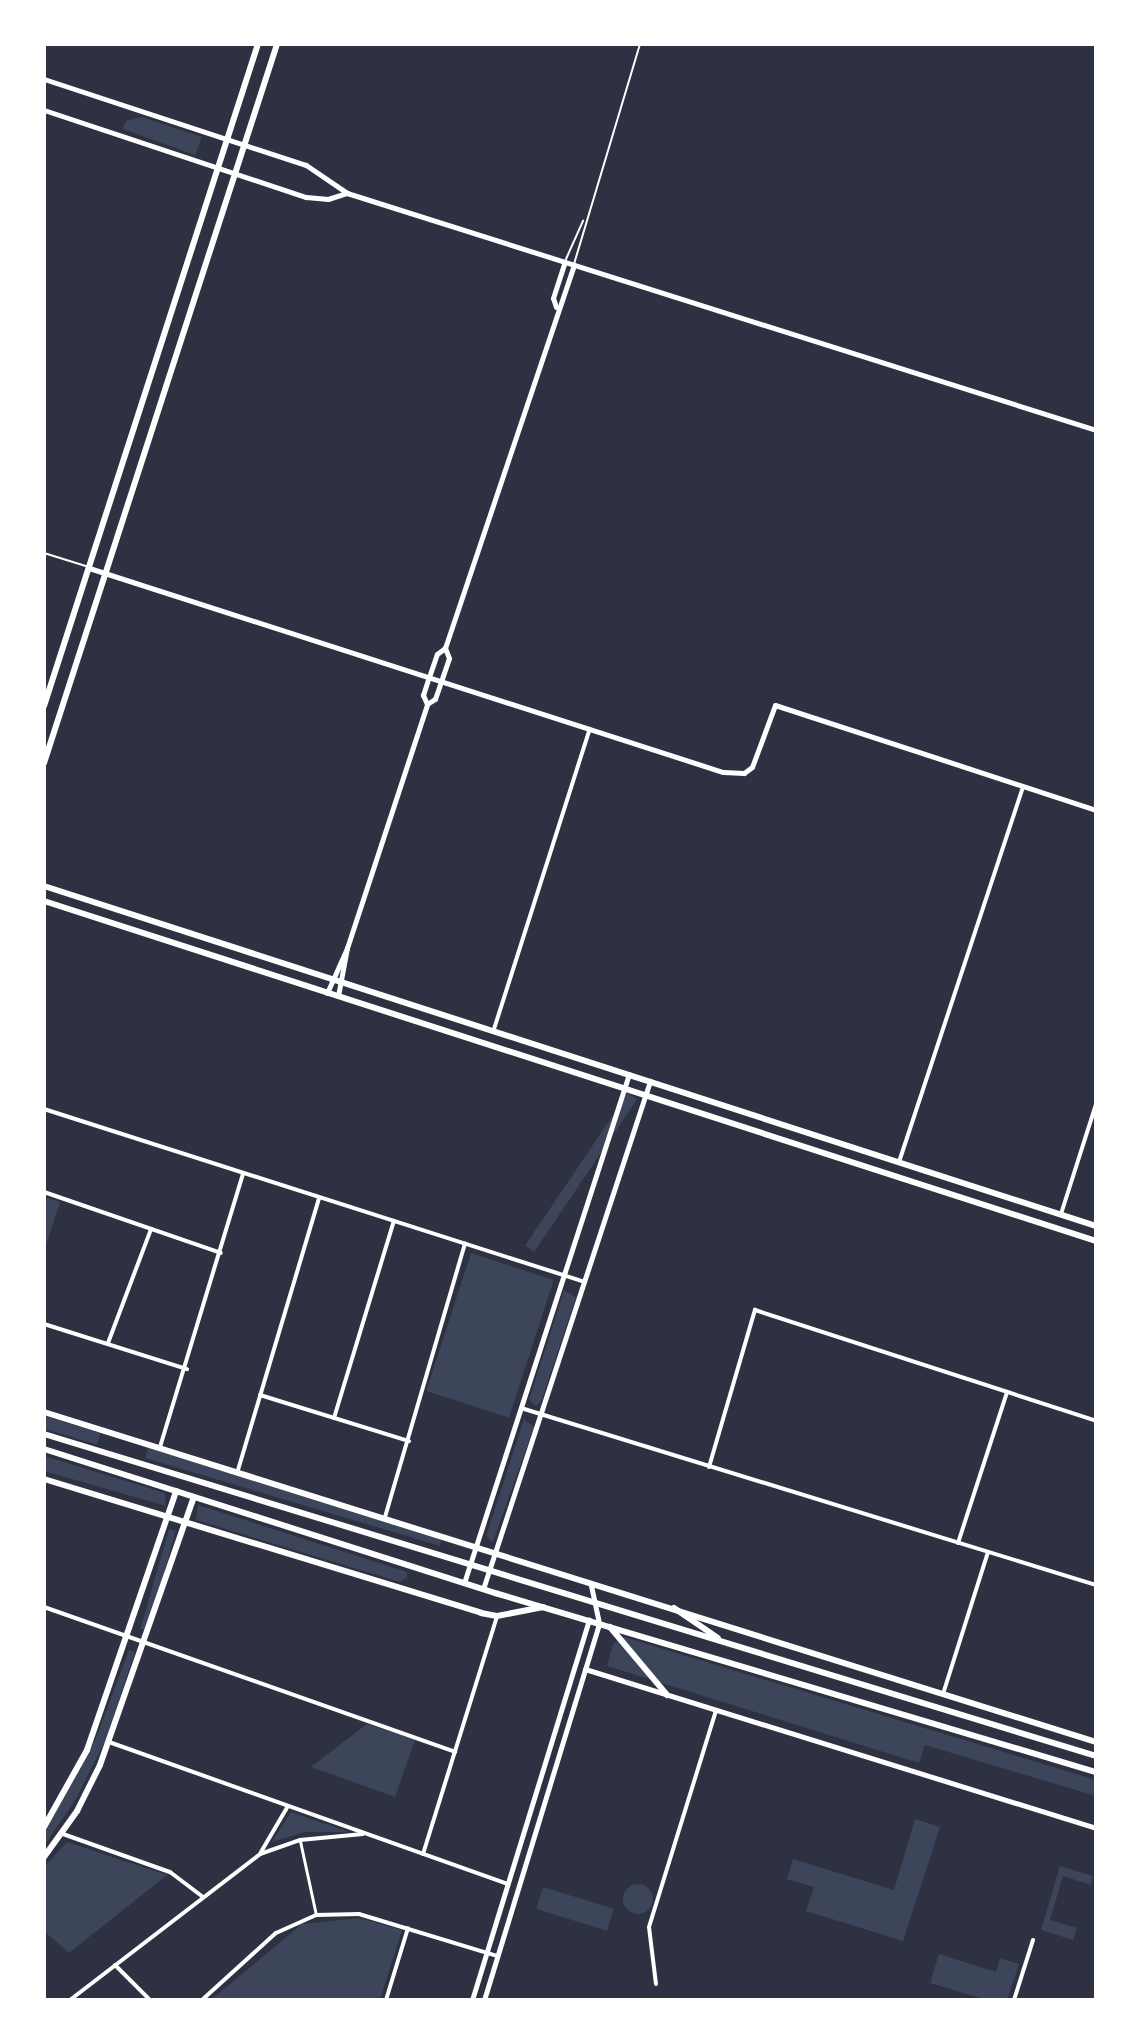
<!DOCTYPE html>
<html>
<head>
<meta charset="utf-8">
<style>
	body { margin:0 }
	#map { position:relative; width:1140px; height:2044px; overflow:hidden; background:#2d3142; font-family:Literata,serif }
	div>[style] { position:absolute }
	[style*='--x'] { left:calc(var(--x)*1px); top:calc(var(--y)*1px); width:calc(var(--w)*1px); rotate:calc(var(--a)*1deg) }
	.green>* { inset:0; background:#3c4559; transform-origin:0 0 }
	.round { border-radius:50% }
	.service>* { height:2px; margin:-1px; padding:0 1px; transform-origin:1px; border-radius:1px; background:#fff }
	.pedestrian>* { height:3px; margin:-1.5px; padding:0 1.5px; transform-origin:1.5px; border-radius:1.5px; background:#fff }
	.minor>* { height:4px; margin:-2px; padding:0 2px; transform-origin:2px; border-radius:2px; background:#fff }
	.tertiary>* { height:5px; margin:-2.5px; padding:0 2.5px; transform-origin:2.5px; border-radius:2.5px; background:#fff }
	.secondary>* { height:6px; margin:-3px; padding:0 3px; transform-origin:3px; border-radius:3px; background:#fff }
	.primary>* { height:6px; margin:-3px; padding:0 3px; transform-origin:3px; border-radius:3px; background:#fff }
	span { translate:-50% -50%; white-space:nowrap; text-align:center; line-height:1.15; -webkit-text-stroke:6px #fff; paint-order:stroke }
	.frame { position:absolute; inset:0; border:46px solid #fff; pointer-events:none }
</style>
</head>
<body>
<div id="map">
	<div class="green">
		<i style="clip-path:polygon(142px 117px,202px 137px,195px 155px,123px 129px,126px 121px)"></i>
		<i style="left:628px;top:1093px;width:11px;height:184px;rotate:34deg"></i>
		<i style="clip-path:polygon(44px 1197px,60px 1202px,44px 1251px)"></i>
		<i style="left:471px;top:1253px;width:87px;height:145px;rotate:18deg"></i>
		<i style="clip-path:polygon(564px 1290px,576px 1297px,541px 1402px,536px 1406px,529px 1400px)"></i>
		<i style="left:44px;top:1416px;width:59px;height:12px;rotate:17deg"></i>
		<i style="clip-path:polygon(524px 1419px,534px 1427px,493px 1542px,486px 1536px)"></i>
		<i style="clip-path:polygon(148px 1448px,441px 1539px,440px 1546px,145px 1458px)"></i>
		<i style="clip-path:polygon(44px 1456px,165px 1493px,166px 1506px,44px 1471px)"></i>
		<i style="clip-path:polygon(198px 1505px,407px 1572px,407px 1578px,400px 1582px,196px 1520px)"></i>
		<i style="left:169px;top:1529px;width:7px;height:104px;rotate:16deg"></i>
		<i style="clip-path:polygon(624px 1637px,1096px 1780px,1096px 1796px,925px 1745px,919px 1763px,607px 1666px,613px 1644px)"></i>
		<i style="clip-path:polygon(129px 1650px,135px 1652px,105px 1741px,76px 1799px,44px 1846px,44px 1834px,96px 1738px)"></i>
		<i style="clip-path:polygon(367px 1724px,415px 1740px,395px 1797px,311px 1767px)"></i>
		<i style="clip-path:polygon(291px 1812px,349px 1832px,305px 1832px,272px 1842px)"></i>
		<i style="clip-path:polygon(915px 1819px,940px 1827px,903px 1941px,806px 1911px,814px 1887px,787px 1879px,793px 1859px,894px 1890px)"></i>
		<i style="clip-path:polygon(67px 1842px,167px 1875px,69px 1953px,44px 1931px,44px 1867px)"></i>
		<i style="clip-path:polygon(1060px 1866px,1093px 1876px,1091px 1885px,1063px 1876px,1050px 1920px,1077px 1928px,1073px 1940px,1041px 1930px)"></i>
		<i class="round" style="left:623px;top:1884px;width:30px;height:30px"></i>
		<i style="left:543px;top:1887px;width:74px;height:23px;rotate:17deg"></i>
		<i style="clip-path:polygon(359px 1918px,402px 1930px,380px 2000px,211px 2000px,302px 1924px)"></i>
		<i style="clip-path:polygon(939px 1954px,996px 1972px,1000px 1958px,1019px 1964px,1007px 2000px,987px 2000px,930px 1983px)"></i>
	</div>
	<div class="service">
		<i style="--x:566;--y:259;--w:42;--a:-65.9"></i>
		<i style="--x:574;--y:264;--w:230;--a:-73.3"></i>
		<i style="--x:44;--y:553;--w:47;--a:17.3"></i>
	</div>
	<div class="pedestrian">
		<i style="--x:300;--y:1841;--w:76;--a:77.8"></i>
	</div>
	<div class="minor">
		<i style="--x:494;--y:1029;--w:315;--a:-72.3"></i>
		<i style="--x:44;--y:1109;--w:565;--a:17.73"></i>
		<i style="--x:899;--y:1162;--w:395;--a:-71.7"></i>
		<i style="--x:44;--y:1192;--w:187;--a:19"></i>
		<i style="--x:1061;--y:1214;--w:115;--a:-72.3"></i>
		<i style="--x:44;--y:1324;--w:150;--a:17.5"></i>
		<i style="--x:108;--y:1343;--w:122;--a:-69.3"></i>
		<i style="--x:260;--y:1395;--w:156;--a:17.2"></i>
		<i style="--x:521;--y:1408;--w:602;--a:17.11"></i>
		<i style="--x:334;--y:1418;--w:206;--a:-73.1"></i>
		<i style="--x:160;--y:1447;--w:286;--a:-73.1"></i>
		<i style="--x:709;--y:1467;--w:164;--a:-73.7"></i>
		<i style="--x:755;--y:1310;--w:359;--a:18"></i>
		<i style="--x:238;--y:1470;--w:284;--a:-73.4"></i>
		<i style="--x:385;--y:1517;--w:285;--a:-73.7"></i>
		<i style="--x:958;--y:1543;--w:159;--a:-72"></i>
		<i style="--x:44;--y:1607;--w:436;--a:19.4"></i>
		<i style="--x:943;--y:1694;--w:149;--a:-72.4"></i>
		<i style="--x:109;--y:1742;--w:423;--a:19.6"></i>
		<i style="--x:63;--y:1834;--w:114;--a:19.6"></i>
		<i style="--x:170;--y:1872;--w:41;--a:37.1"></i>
		<i style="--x:261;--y:1852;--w:53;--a:-59.6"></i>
		<i style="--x:423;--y:1854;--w:249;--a:-72.7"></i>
		<i style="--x:115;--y:1965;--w:49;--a:45"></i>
		<i style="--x:656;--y:1984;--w:57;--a:-97"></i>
		<i style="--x:649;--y:1927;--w:227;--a:-72.8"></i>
		<i style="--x:70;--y:2000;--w:240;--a:-37.5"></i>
		<i style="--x:260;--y:1854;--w:42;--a:-19.3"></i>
		<i style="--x:300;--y:1840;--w:63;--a:-5.4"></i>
		<i style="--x:202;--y:2000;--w:100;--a:-42.2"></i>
		<i style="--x:276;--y:1933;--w:44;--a:-24.2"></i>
		<i style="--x:316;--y:1915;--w:43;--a:-1.3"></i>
		<i style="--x:359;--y:1914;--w:144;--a:16.9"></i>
		<i style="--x:386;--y:2000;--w:75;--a:-73"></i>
		<i style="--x:1014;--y:2000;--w:63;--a:-72.4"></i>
	</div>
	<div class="tertiary">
		<i style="--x:44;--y:79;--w:276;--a:18.2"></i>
		<i style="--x:306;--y:165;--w:50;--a:34.3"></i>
		<i style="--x:347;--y:193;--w:786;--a:17.56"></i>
		<i style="--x:44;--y:110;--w:276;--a:18.4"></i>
		<i style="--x:306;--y:197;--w:22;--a:5"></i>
		<i style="--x:328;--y:199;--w:20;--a:-18"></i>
		<i style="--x:556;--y:307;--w:9;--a:-108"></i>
		<i style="--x:553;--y:298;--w:38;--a:-72"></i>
		<i style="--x:89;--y:568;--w:666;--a:17.84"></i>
		<i style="--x:723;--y:772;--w:21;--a:3"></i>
		<i style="--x:744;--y:773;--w:10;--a:-37"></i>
		<i style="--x:752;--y:767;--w:66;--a:-69.6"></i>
		<i style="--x:775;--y:705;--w:338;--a:18.1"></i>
		<i style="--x:427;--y:704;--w:10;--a:-114"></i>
		<i style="--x:423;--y:695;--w:19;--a:-72"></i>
		<i style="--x:429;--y:677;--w:24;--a:-71"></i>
		<i style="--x:437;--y:654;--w:10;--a:-37"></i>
		<i style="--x:327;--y:993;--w:49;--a:-66"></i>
		<i style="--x:347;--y:948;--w:257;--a:-71.8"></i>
		<i style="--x:427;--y:704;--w:9;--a:-32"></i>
		<i style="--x:435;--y:699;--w:43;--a:-71.1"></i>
		<i style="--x:449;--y:658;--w:11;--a:-112"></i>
		<i style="--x:445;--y:648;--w:404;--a:-71.4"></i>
		<i style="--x:338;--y:996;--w:49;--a:-79.4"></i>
		<i style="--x:464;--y:1583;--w:535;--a:-72.04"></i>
		<i style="--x:483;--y:1589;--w:535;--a:-71.8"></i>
		<i style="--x:585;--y:1669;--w:535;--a:17.28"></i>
		<i style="--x:472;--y:2000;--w:398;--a:-72.9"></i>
		<i style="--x:484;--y:2000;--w:394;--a:-73"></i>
		<i style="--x:599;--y:1623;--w:40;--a:-102"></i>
	</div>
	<div class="secondary">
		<i style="--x:44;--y:886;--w:1106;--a:17.91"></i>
		<i style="--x:44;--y:901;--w:1106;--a:17.91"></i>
		<i style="--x:44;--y:1412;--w:1103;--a:17.42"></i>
		<i style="--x:44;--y:1479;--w:457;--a:17"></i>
		<i style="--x:481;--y:1613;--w:16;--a:11"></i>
		<i style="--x:497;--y:1616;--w:47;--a:-11.1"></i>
		<i style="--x:44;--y:1827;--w:88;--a:-60.8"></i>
		<i style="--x:87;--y:1750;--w:274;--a:-71"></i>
		<i style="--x:44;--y:1857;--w:57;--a:-54.3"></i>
		<i style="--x:77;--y:1811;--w:51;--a:-63.4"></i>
		<i style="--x:100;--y:1765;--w:284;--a:-70.7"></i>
	</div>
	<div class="primary">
		<i style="--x:44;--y:706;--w:696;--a:-72.09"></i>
		<i style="--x:44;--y:763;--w:756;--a:-72.04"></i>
		<i style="--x:44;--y:1434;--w:1100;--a:17.02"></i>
		<i style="--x:44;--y:1449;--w:473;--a:17.7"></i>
		<i style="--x:495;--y:1593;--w:627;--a:16.59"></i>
		<i style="--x:674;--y:1608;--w:53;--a:34.3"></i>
		<i style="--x:610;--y:1627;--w:89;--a:50"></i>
	</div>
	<div class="frame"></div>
</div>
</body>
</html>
